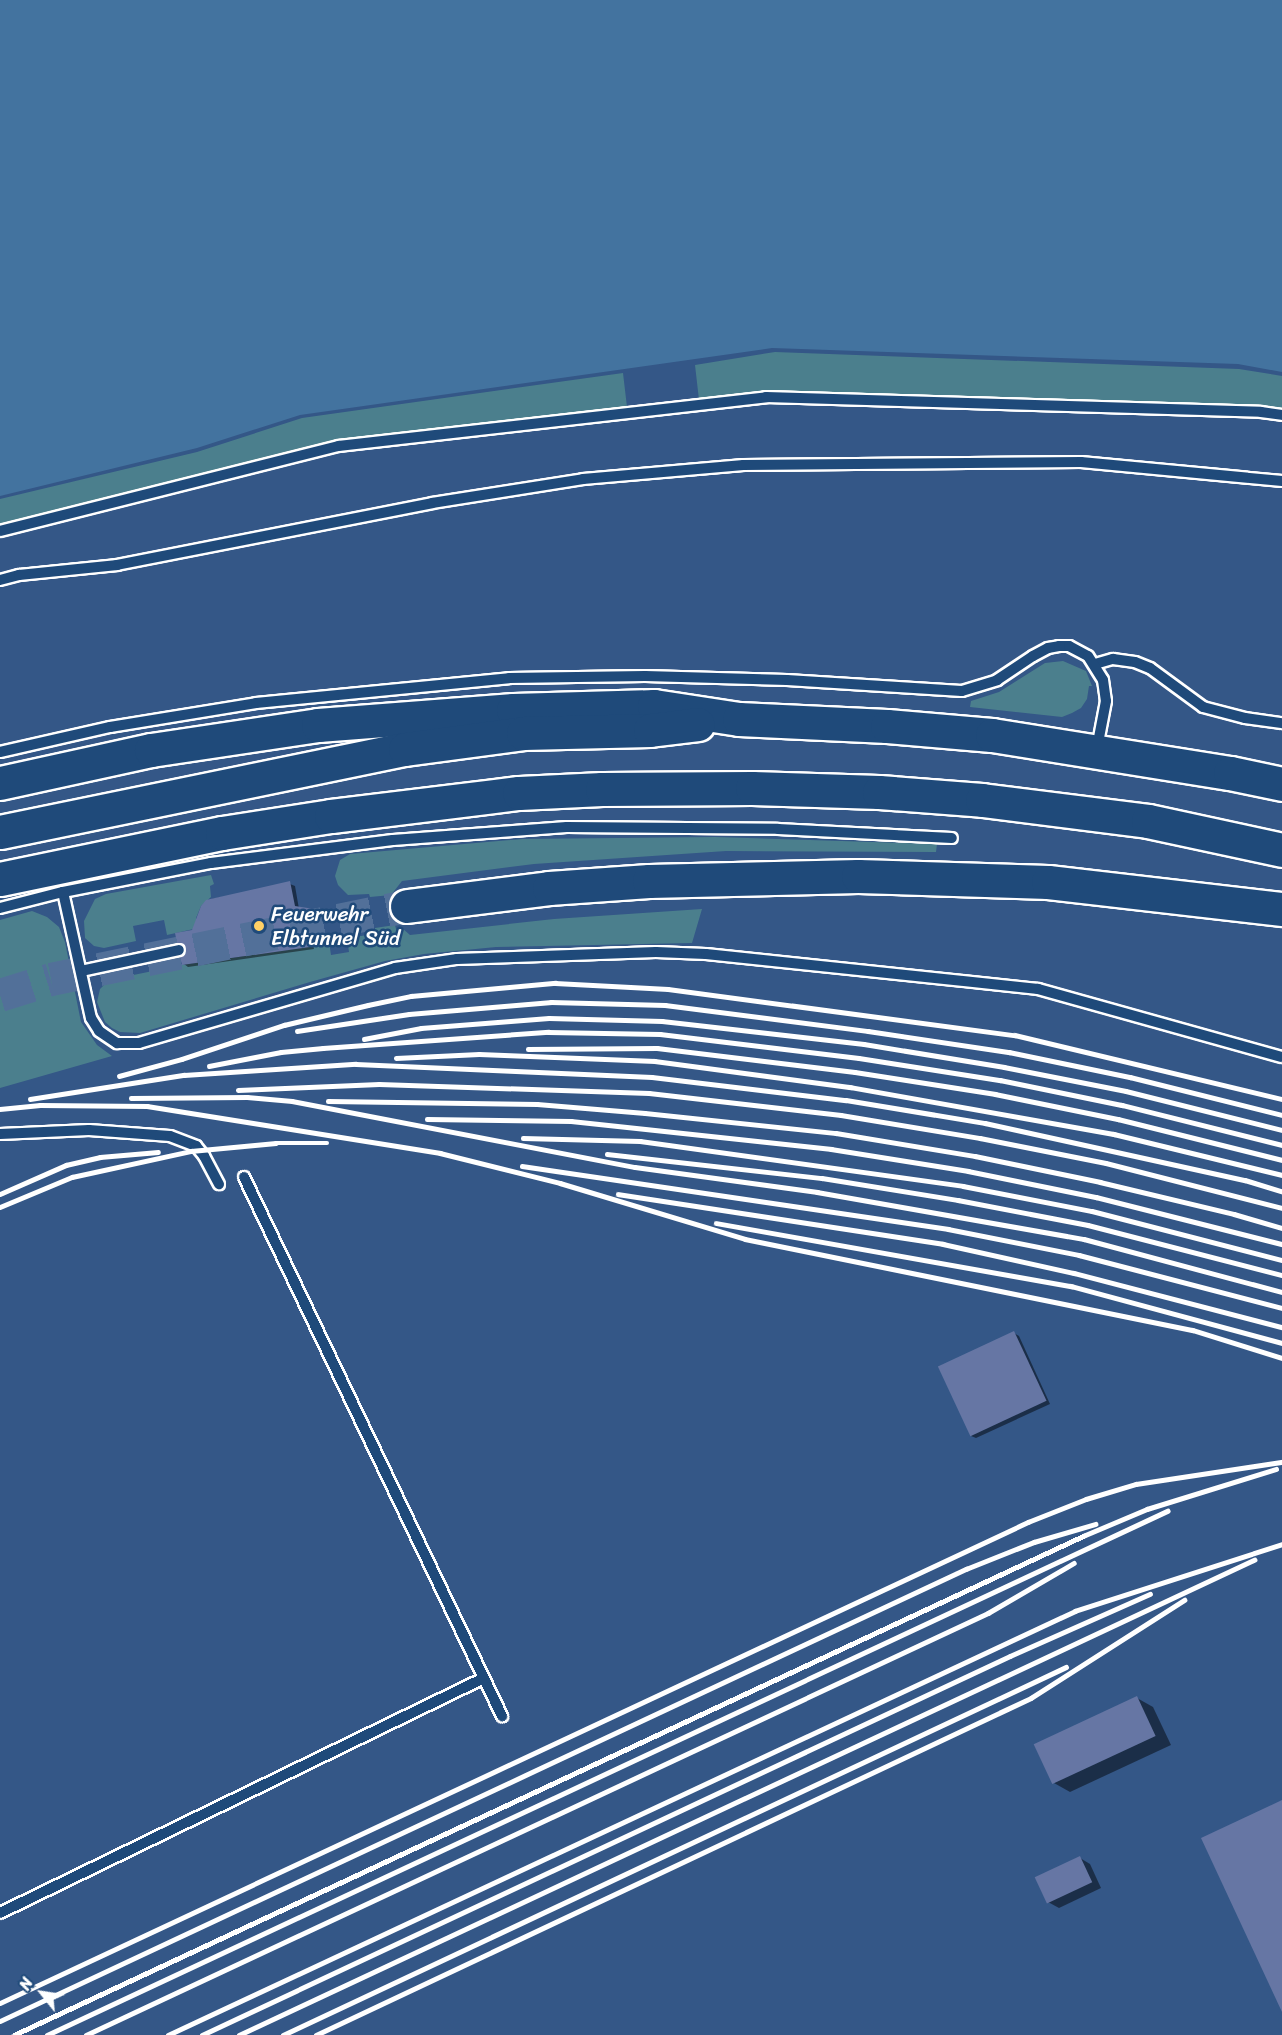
<!DOCTYPE html>
<html>
<head>
<meta charset="utf-8">
<style>
	body { margin:0 }
	#map { position:relative; width:1282px; height:2035px; overflow:hidden; background:#345787; font-family:Sriracha,sans-serif }
	div>[style] { position:absolute }
	[style*='--x'] { left:calc(var(--x)*1px); top:calc(var(--y)*1px); width:calc(var(--w)*1px); rotate:calc(var(--a)*1deg) }
	.green>* { inset:0; background:#4b7f8d }
	.water>* { inset:0; background:#43739f }
	.shadow>* { inset:0; background:#0007 }
	.building>* { inset:0; background:#6676a4; transform-origin:0 0 }
	.motorway-tunnel>* { height:33px; margin-top:-16.5px; transform-origin:0; background:repeating-linear-gradient(90deg,#527099 0 33px,transparent 0 49px) }
	.roads { filter:drop-shadow(2px 0 #fff) drop-shadow(-2px 0 #fff) drop-shadow(0 2px #fff) drop-shadow(0 -2px #fff) }
	.service>* { height:10px; margin:-5px; padding:0 5px; transform-origin:5px; border-radius:5px; background:#1f4a7a }
	.motorway>* { height:33px; margin:-16.5px; padding:0 16.5px; transform-origin:16.5px; border-radius:16.5px; background:#1f4a7a }
	.rail>* { height:4.5px; margin:-2.25px; padding:0 2.25px; transform-origin:2.25px; border-radius:2.25px; background:#fff }
	.dots>* { width:16px; height:16px; translate:-50% -50%; box-sizing:border-box; border:3px solid #1f4a7a; border-radius:50% }
	span { translate:-50% -50%; white-space:nowrap; text-align:center; line-height:1.15; -webkit-text-stroke:5px #1f4a7a; paint-order:stroke }
	.poi-label { font-size:21px; color:#fff }
	.left { translate:0 -50%; text-align:left }
	.north { position:absolute; left:12px; top:1963px; width:60px; height:60px; -webkit-text-stroke:4px #1f4a7a; paint-order:stroke; rotate:300deg; font-size:16px; font-weight:700; line-height:24px; text-align:center; color:#fff }
	.north::after { content:''; display:block; margin:auto; width:21px; height:27px; background:#fff; clip-path:polygon(50% 0,100% 100%,50% 72%,0 100%) }
</style>
</head>
<body>
<div id="map">
	<div class="green">
		<i style="clip-path:polygon(775px 352px,1239px 369px,1282px 376px,1282px 412px,1257px 408px,1123px 403px,808px 393px,767px 393px,699px 400px,695px 365px)"></i>
		<i style="clip-path:polygon(623px 373px,627px 407px,339px 441px,0 527px,0 499px,197px 452px,302px 418px)"></i>
		<i style="clip-path:polygon(1063px 661px,1086px 671px,1092px 686px,1089px 686px,1087px 699px,1081px 708px,1072px 713px,1062px 717px,970px 707px,971px 701px,999px 692px,1045px 663px)"></i>
		<i style="clip-path:polygon(715px 837px,937px 844px,936px 852px,726px 851px,534px 864px,402px 881px,391px 895px,370px 897px,369px 894px,348px 895px,338px 885px,335px 876px,340px 860px,350px 854px,522px 839px)"></i>
		<i style="clip-path:polygon(211px 875px,214px 884px,210px 886px,211px 897px,201px 906px,196px 918px,198px 928px,167px 935px,164px 920px,133px 926px,136px 941px,104px 948px,94px 946px,85px 938px,84px 921px,95px 899px,106px 894px)"></i>
		<i style="clip-path:polygon(702px 909px,692px 943px,496px 947px,424px 954px,385px 961px,310px 982px,140px 1033px,120px 1032px,112px 1028px,105px 1022px,97px 1002px,100px 989px,109px 980px,182px 965px,309px 947px,308px 938px,328px 935px,331px 955px,349px 952px,347px 938px,375px 934px,375px 928px,395px 925px,396px 929px,402px 928px,410px 935px,554px 919px)"></i>
		<i style="clip-path:polygon(32px 911px,47px 917px,59px 927px,65px 942px,81px 1022px,97px 1045px,112px 1056px,0 1088px,0 920px)"></i>
	</div>
	<div class="water">
		<i style="clip-path:polygon(0 0,1282px 0,1282px 372px,1238px 364px,772px 348px,300px 415px,197px 448px,0 496px)"></i>
	</div>
	<div class="shadow">
		<i style="clip-path:polygon(290px 884px,295px 886px,299px 909px,319px 914px,324px 931px,321px 938px,312px 940px,314px 949px,188px 967px,184px 964px,202px 906px,212px 899px)"></i>
		<i style="clip-path:polygon(1014px 1333px,1019px 1336px,1050px 1404px,976px 1438px,971px 1436px)"></i>
		<i style="clip-path:polygon(1137px 1698px,1153px 1707px,1171px 1745px,1070px 1792px,1054px 1783px)"></i>
		<i style="clip-path:polygon(1080px 1858px,1090px 1864px,1101px 1888px,1059px 1908px,1048px 1902px)"></i>
	</div>
	<div class="building">
		<i style="clip-path:polygon(290px 881px,295px 906px,314px 909px,318px 914px,320px 928px,317px 936px,308px 938px,310px 947px,182px 965px,180px 957px,186px 953px,186px 948px,177px 943px,175px 933px,192px 930px,201px 906px,206px 900px)"></i>
		<i style="left:1014px;top:1331px;width:77px;height:84px;rotate:65deg"></i>
		<i style="left:1137px;top:1696px;width:44px;height:114px;rotate:65deg"></i>
		<i style="clip-path:polygon(1282px 1800px,1282px 2012px,1201px 1838px)"></i>
		<i style="left:1080px;top:1856px;width:29px;height:50px;rotate:65deg"></i>
	</div>
	<div class="motorway-tunnel">
		<i style="--x:0;--y:995;--w:53;--a:-17.4"></i>
		<i style="--x:51;--y:979;--w:363;--a:-11.6"></i>
	</div>
	<div class="roads">
		<div class="service">
			<i style="--x:0;--y:531;--w:349;--a:-14.1"></i>
			<i style="--x:339;--y:446;--w:430;--a:-6.5"></i>
			<i style="--x:766;--y:397;--w:495;--a:1.7"></i>
			<i style="--x:1261;--y:412;--w:21;--a:8"></i>
			<i style="--x:0;--y:580;--w:20;--a:-15"></i>
			<i style="--x:19;--y:575;--w:99;--a:-5.8"></i>
			<i style="--x:117;--y:565;--w:321;--a:-11.1"></i>
			<i style="--x:432;--y:503;--w:153;--a:-9"></i>
			<i style="--x:583;--y:479;--w:161;--a:-5"></i>
			<i style="--x:743;--y:465;--w:338;--a:-0.5"></i>
			<i style="--x:1081;--y:462;--w:202;--a:5.4"></i>
			<i style="--x:1095;--y:664;--w:19;--a:-16"></i>
			<i style="--x:1113;--y:659;--w:22;--a:8"></i>
			<i style="--x:1135;--y:662;--w:16;--a:22"></i>
			<i style="--x:1150;--y:668;--w:66;--a:36.3"></i>
			<i style="--x:1203;--y:707;--w:43;--a:14.7"></i>
			<i style="--x:1245;--y:718;--w:37;--a:8"></i>
			<i style="--x:0;--y:752;--w:113;--a:-12.8"></i>
			<i style="--x:110;--y:727;--w:148;--a:-9.3"></i>
			<i style="--x:256;--y:703;--w:254;--a:-5.6"></i>
			<i style="--x:509;--y:678;--w:136;--a:-0.8"></i>
			<i style="--x:645;--y:676;--w:142;--a:1.6"></i>
			<i style="--x:787;--y:680;--w:175;--a:3.6"></i>
			<i style="--x:962;--y:691;--w:37;--a:-17"></i>
			<i style="--x:997;--y:680;--w:43;--a:-33.7"></i>
			<i style="--x:1033;--y:656;--w:17;--a:-28"></i>
			<i style="--x:1048;--y:648;--w:11;--a:-10"></i>
			<i style="--x:1059;--y:646;--w:10;--a:0"></i>
			<i style="--x:1069;--y:646;--w:21;--a:28"></i>
			<i style="--x:1088;--y:656;--w:28;--a:58"></i>
			<i style="--x:1103;--y:680;--w:21;--a:82"></i>
			<i style="--x:1106;--y:701;--w:48;--a:100.8"></i>
			<i style="--x:63;--y:892;--w:129;--a:77.5"></i>
			<i style="--x:91;--y:1018;--w:15;--a:58"></i>
			<i style="--x:99;--y:1031;--w:22;--a:34"></i>
			<i style="--x:117;--y:1043;--w:22;--a:0"></i>
			<i style="--x:139;--y:1043;--w:267;--a:-16.3"></i>
			<i style="--x:395;--y:968;--w:63;--a:-8.3"></i>
			<i style="--x:457;--y:959;--w:199;--a:-2"></i>
			<i style="--x:656;--y:952;--w:50;--a:2.3"></i>
			<i style="--x:706;--y:954;--w:334;--a:6"></i>
			<i style="--x:1038;--y:989;--w:253;--a:15.6"></i>
			<i style="--x:0;--y:908;--w:65;--a:-14.3"></i>
			<i style="--x:63;--y:892;--w:151;--a:-11.1"></i>
			<i style="--x:211;--y:863;--w:183;--a:-7.2"></i>
			<i style="--x:393;--y:840;--w:174;--a:-4.3"></i>
			<i style="--x:567;--y:827;--w:211;--a:0.5"></i>
			<i style="--x:778;--y:829;--w:174;--a:3"></i>
			<i style="--x:81;--y:971;--w:100;--a:-12.1"></i>
			<i style="--x:0;--y:1134;--w:89;--a:-2.6"></i>
			<i style="--x:89;--y:1130;--w:81;--a:4.2"></i>
			<i style="--x:170;--y:1136;--w:28;--a:21"></i>
			<i style="--x:196;--y:1146;--w:13;--a:51"></i>
			<i style="--x:204;--y:1156;--w:32;--a:62"></i>
			<i style="--x:244;--y:1177;--w:598;--a:64.42"></i>
			<i style="--x:0;--y:1913;--w:538;--a:-25.9"></i>
		</div>
		<div class="motorway">
			<i style="--x:0;--y:783;--w:155;--a:-12.3"></i>
			<i style="--x:151;--y:750;--w:169;--a:-8.5"></i>
			<i style="--x:318;--y:725;--w:196;--a:-4.4"></i>
			<i style="--x:513;--y:710;--w:141;--a:-1.6"></i>
			<i style="--x:654;--y:706;--w:86;--a:8.7"></i>
			<i style="--x:739;--y:719;--w:148;--a:2.7"></i>
			<i style="--x:887;--y:726;--w:105;--a:4.9"></i>
			<i style="--x:992;--y:735;--w:241;--a:9.1"></i>
			<i style="--x:1230;--y:773;--w:53;--a:11.9"></i>
			<i style="--x:0;--y:832;--w:413;--a:-11.6"></i>
			<i style="--x:405;--y:749;--w:119;--a:-7.7"></i>
			<i style="--x:523;--y:733;--w:127;--a:-1.4"></i>
			<i style="--x:650;--y:730;--w:48;--a:-7.1"></i>
			<i style="--x:0;--y:879;--w:227;--a:-11.7"></i>
			<i style="--x:222;--y:833;--w:110;--a:-8.9"></i>
			<i style="--x:331;--y:816;--w:189;--a:-7"></i>
			<i style="--x:519;--y:793;--w:83;--a:-2.8"></i>
			<i style="--x:602;--y:789;--w:150;--a:-0.4"></i>
			<i style="--x:752;--y:788;--w:127;--a:1.8"></i>
			<i style="--x:879;--y:792;--w:103;--a:4.4"></i>
			<i style="--x:982;--y:800;--w:167;--a:7.2"></i>
			<i style="--x:1148;--y:821;--w:137;--a:12.2"></i>
			<i style="--x:407;--y:906;--w:143;--a:-7.2"></i>
			<i style="--x:549;--y:888;--w:100;--a:-4"></i>
			<i style="--x:649;--y:881;--w:209;--a:-1.4"></i>
			<i style="--x:858;--y:876;--w:190;--a:1.8"></i>
			<i style="--x:1048;--y:882;--w:236;--a:6.6"></i>
		</div>
	</div>
	<div class="rail">
		<i style="--x:297;--y:1031;--w:113;--a:-8.6"></i>
		<i style="--x:409;--y:1014;--w:143;--a:-4.8"></i>
		<i style="--x:551;--y:1002;--w:114;--a:1.5"></i>
		<i style="--x:665;--y:1005;--w:205;--a:7.3"></i>
		<i style="--x:868;--y:1031;--w:143;--a:8.5"></i>
		<i style="--x:1009;--y:1052;--w:124;--a:11.7"></i>
		<i style="--x:1130;--y:1077;--w:157;--a:14"></i>
		<i style="--x:364;--y:1039;--w:58;--a:-10.9"></i>
		<i style="--x:421;--y:1028;--w:128;--a:-4.5"></i>
		<i style="--x:549;--y:1018;--w:113;--a:1.5"></i>
		<i style="--x:662;--y:1021;--w:203;--a:6.5"></i>
		<i style="--x:864;--y:1044;--w:142;--a:9.3"></i>
		<i style="--x:1004;--y:1067;--w:124;--a:11.1"></i>
		<i style="--x:1126;--y:1091;--w:161;--a:14"></i>
		<i style="--x:528;--y:1049;--w:129;--a:-0.4"></i>
		<i style="--x:657;--y:1048;--w:199;--a:6.9"></i>
		<i style="--x:855;--y:1072;--w:142;--a:8.9"></i>
		<i style="--x:995;--y:1094;--w:126;--a:11.5"></i>
		<i style="--x:1118;--y:1119;--w:169;--a:14"></i>
		<i style="--x:396;--y:1058;--w:83;--a:-2.8"></i>
		<i style="--x:479;--y:1054;--w:176;--a:2.3"></i>
		<i style="--x:655;--y:1061;--w:197;--a:7.6"></i>
		<i style="--x:850;--y:1087;--w:268;--a:10.1"></i>
		<i style="--x:1114;--y:1134;--w:173;--a:13.7"></i>
		<i style="--x:209;--y:1066;--w:73;--a:-11"></i>
		<i style="--x:281;--y:1052;--w:42;--a:-5.4"></i>
		<i style="--x:323;--y:1048;--w:226;--a:-4.1"></i>
		<i style="--x:548;--y:1032;--w:112;--a:1"></i>
		<i style="--x:660;--y:1034;--w:200;--a:6.9"></i>
		<i style="--x:859;--y:1058;--w:143;--a:8.9"></i>
		<i style="--x:1000;--y:1080;--w:125;--a:11.6"></i>
		<i style="--x:1122;--y:1105;--w:165;--a:14"></i>
		<i style="--x:119;--y:1076;--w:65;--a:-15.1"></i>
		<i style="--x:182;--y:1059;--w:108;--a:-18.4"></i>
		<i style="--x:284;--y:1025;--w:86;--a:-13.4"></i>
		<i style="--x:368;--y:1005;--w:44;--a:-11.8"></i>
		<i style="--x:411;--y:996;--w:145;--a:-5.2"></i>
		<i style="--x:555;--y:983;--w:113;--a:3"></i>
		<i style="--x:668;--y:989;--w:350;--a:7.6"></i>
		<i style="--x:1015;--y:1035;--w:275;--a:13.5"></i>
		<i style="--x:238;--y:1090;--w:141;--a:-2.4"></i>
		<i style="--x:379;--y:1084;--w:270;--a:1.9"></i>
		<i style="--x:649;--y:1093;--w:193;--a:6.5"></i>
		<i style="--x:841;--y:1115;--w:141;--a:9.4"></i>
		<i style="--x:980;--y:1138;--w:128;--a:11.2"></i>
		<i style="--x:1106;--y:1163;--w:182;--a:14.3"></i>
		<i style="--x:131;--y:1098;--w:116;--a:-0.5"></i>
		<i style="--x:247;--y:1097;--w:45;--a:5.1"></i>
		<i style="--x:292;--y:1101;--w:349;--a:10.9"></i>
		<i style="--x:635;--y:1167;--w:184;--a:7.8"></i>
		<i style="--x:817;--y:1192;--w:271;--a:10"></i>
		<i style="--x:1084;--y:1239;--w:205;--a:15"></i>
		<i style="--x:30;--y:1099;--w:156;--a:-8.9"></i>
		<i style="--x:184;--y:1075;--w:172;--a:-3.7"></i>
		<i style="--x:356;--y:1064;--w:296;--a:2.5"></i>
		<i style="--x:652;--y:1077;--w:195;--a:6.8"></i>
		<i style="--x:846;--y:1100;--w:141;--a:9.4"></i>
		<i style="--x:985;--y:1123;--w:266;--a:12.4"></i>
		<i style="--x:1245;--y:1180;--w:39;--a:17"></i>
		<i style="--x:328;--y:1101;--w:209;--a:0.8"></i>
		<i style="--x:537;--y:1104;--w:108;--a:4.8"></i>
		<i style="--x:645;--y:1113;--w:192;--a:6"></i>
		<i style="--x:836;--y:1133;--w:141;--a:9.4"></i>
		<i style="--x:975;--y:1156;--w:128;--a:11.7"></i>
		<i style="--x:1100;--y:1182;--w:138;--a:13.4"></i>
		<i style="--x:1234;--y:1214;--w:50;--a:16.3"></i>
		<i style="--x:0;--y:1109;--w:40;--a:-5.7"></i>
		<i style="--x:40;--y:1105;--w:107;--a:0.5"></i>
		<i style="--x:147;--y:1106;--w:297;--a:9.1"></i>
		<i style="--x:440;--y:1153;--w:124;--a:14"></i>
		<i style="--x:560;--y:1183;--w:193;--a:16.8"></i>
		<i style="--x:745;--y:1239;--w:457;--a:11.5"></i>
		<i style="--x:1193;--y:1330;--w:93;--a:17.5"></i>
		<i style="--x:427;--y:1119;--w:144;--a:0.8"></i>
		<i style="--x:571;--y:1121;--w:262;--a:6.1"></i>
		<i style="--x:831;--y:1149;--w:139;--a:9.1"></i>
		<i style="--x:968;--y:1171;--w:131;--a:11.5"></i>
		<i style="--x:1096;--y:1197;--w:192;--a:14.2"></i>
		<i style="--x:523;--y:1138;--w:117;--a:1.5"></i>
		<i style="--x:640;--y:1141;--w:326;--a:7.9"></i>
		<i style="--x:963;--y:1186;--w:131;--a:11"></i>
		<i style="--x:1092;--y:1211;--w:196;--a:14.5"></i>
		<i style="--x:607;--y:1154;--w:216;--a:6.4"></i>
		<i style="--x:822;--y:1178;--w:138;--a:9.2"></i>
		<i style="--x:958;--y:1200;--w:132;--a:10.9"></i>
		<i style="--x:1088;--y:1225;--w:200;--a:14.5"></i>
		<i style="--x:522;--y:1166;--w:431;--a:8.4"></i>
		<i style="--x:948;--y:1229;--w:134;--a:11.2"></i>
		<i style="--x:1079;--y:1255;--w:210;--a:14.6"></i>
		<i style="--x:0;--y:1194;--w:72;--a:-23.7"></i>
		<i style="--x:66;--y:1165;--w:35;--a:-13"></i>
		<i style="--x:100;--y:1157;--w:58;--a:-4.9"></i>
		<i style="--x:618;--y:1194;--w:329;--a:8.7"></i>
		<i style="--x:943;--y:1244;--w:134;--a:12.5"></i>
		<i style="--x:1074;--y:1273;--w:215;--a:14.6"></i>
		<i style="--x:0;--y:1207;--w:78;--a:-22.6"></i>
		<i style="--x:72;--y:1177;--w:122;--a:-12.3"></i>
		<i style="--x:191;--y:1151;--w:85;--a:-5.4"></i>
		<i style="--x:276;--y:1143;--w:51;--a:0"></i>
		<i style="--x:716;--y:1223;--w:361;--a:10.1"></i>
		<i style="--x:1071;--y:1286;--w:219;--a:15.1"></i>
		<i style="--x:0;--y:2003;--w:1135;--a:-25.07"></i>
		<i style="--x:1028;--y:1522;--w:62;--a:-21.6"></i>
		<i style="--x:1086;--y:1499;--w:52;--a:-16.7"></i>
		<i style="--x:1136;--y:1484;--w:148;--a:-8.6"></i>
		<i style="--x:0;--y:2021;--w:1067;--a:-25.08"></i>
		<i style="--x:966;--y:1569;--w:73;--a:-21.7"></i>
		<i style="--x:1034;--y:1542;--w:64;--a:-16.4"></i>
		<i style="--x:14;--y:2035;--w:1180;--a:-25.02"></i>
		<i style="--x:1083;--y:1536;--w:69;--a:-22.9"></i>
		<i style="--x:1147;--y:1509;--w:135;--a:-17.2"></i>
		<i style="--x:47;--y:2035;--w:1237;--a:-25.07"></i>
		<i style="--x:86;--y:2035;--w:996;--a:-25.07"></i>
		<i style="--x:988;--y:1613;--w:99;--a:-30.2"></i>
		<i style="--x:168;--y:2035;--w:1001;--a:-25.05"></i>
		<i style="--x:1075;--y:1611;--w:218;--a:-17.9"></i>
		<i style="--x:202;--y:2035;--w:892;--a:-25.13"></i>
		<i style="--x:1010;--y:1656;--w:153;--a:-23.9"></i>
		<i style="--x:239;--y:2035;--w:1121;--a:-25.08"></i>
		<i style="--x:283;--y:2035;--w:865;--a:-25.17"></i>
		<i style="--x:316;--y:2035;--w:790;--a:-25.24"></i>
		<i style="--x:1031;--y:1698;--w:182;--a:-32.6"></i>
	</div>
	<div class="dots">
		<i style="left:259px;top:926px;background:#ffd166"></i>
	</div>
	<div class="poi-label">
		<span class="left" style="left:271px;top:926px">Feuerwehr<br>Elbtunnel Süd</span>
	</div>
	<div class="north">N</div>
</div>
</body>
</html>
